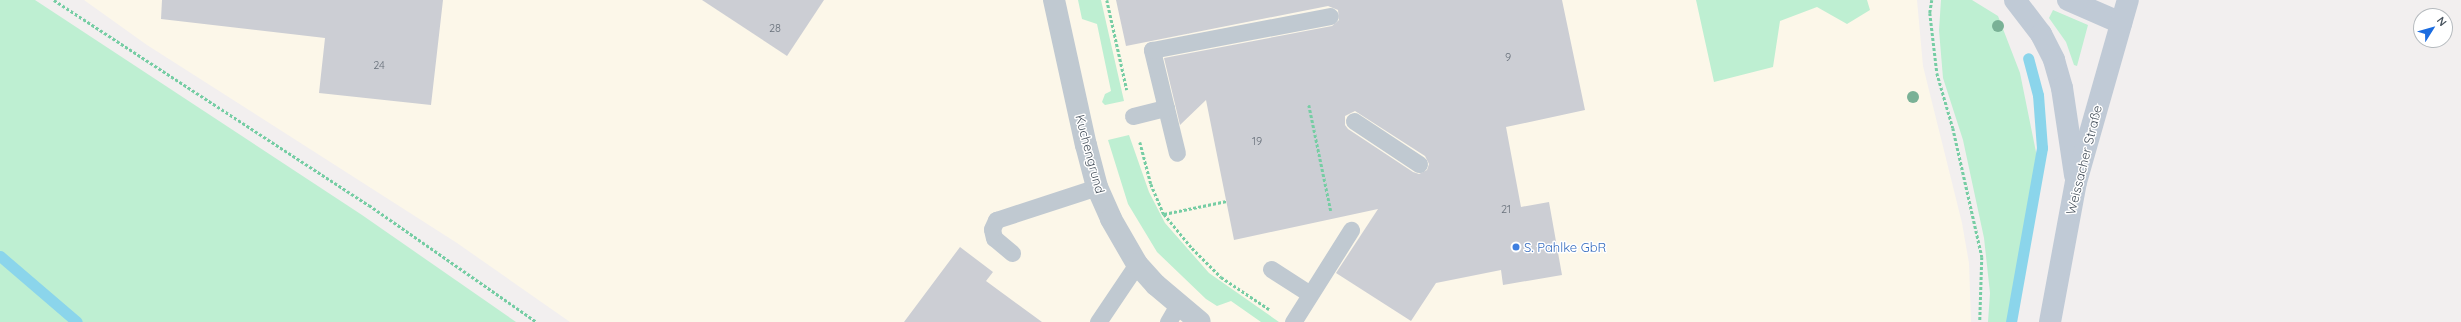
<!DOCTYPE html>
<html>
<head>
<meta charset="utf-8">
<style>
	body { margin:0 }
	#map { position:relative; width:2461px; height:322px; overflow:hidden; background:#f2efef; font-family:Quicksand,sans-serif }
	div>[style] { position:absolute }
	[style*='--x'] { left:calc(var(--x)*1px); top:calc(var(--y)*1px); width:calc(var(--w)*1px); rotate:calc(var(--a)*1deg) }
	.commercial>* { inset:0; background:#fcf7e9 }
	.green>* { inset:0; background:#beefd2 }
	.stream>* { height:11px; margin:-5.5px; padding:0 5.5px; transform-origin:5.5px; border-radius:5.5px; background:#8bd5eb }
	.building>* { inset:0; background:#ccced4 }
	.path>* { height:2.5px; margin-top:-1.25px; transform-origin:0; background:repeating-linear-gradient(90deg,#76cda4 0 3px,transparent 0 5px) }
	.service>* { height:17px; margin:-8.5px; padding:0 8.5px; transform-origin:8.5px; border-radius:8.5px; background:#c0c9d1 }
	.minor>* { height:22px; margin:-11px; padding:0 11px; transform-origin:11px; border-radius:11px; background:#c0c9d1 }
	.secondary>* { height:22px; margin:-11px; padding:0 11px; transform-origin:11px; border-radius:11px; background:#c0cad6 }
	.trees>* { width:12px; height:12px; margin:-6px; border-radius:50%; background:#7ab196 }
	.dots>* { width:11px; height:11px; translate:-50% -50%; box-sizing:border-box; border:2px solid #fff; border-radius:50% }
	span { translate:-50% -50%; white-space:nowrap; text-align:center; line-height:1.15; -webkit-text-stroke:3px #fff; paint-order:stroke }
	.number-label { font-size:11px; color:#68717b }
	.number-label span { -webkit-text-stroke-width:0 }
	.street-label { font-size:13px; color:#47525d }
	.shop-label { font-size:13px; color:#366cbe }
	.left { translate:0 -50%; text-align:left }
	.north { position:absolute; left:2413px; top:8px; width:40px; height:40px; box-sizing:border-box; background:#fff; border:1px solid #b5babe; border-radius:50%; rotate:53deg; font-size:11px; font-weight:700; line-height:16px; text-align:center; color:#47525d }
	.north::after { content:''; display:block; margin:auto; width:14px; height:18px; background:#1b6ce0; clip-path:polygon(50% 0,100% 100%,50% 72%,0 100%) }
</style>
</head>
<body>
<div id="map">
	<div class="commercial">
		<i style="clip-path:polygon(84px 0,1917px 0,1923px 66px,1962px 223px,1969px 263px,1971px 322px,570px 322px,457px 243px,147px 45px)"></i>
	</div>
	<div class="green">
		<i style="clip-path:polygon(0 0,35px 0,362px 215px,516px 322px,0 322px)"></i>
		<i style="clip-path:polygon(1078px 0,1101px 0,1124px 101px,1105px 105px,1102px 102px,1105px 94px,1111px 91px,1097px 24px,1082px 19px)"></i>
		<i style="clip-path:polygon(1696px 0,1867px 0,1870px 10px,1847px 24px,1817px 7px,1780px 21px,1773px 67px,1714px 82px)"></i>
		<i style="clip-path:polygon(1941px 0,1972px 0,1998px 16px,2020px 73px,2037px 157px,2044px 159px,2016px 322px,1988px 322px,1990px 293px,1984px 238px,1963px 140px,1943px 78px,1939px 30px)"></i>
		<i style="clip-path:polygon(2053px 10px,2088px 25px,2077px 66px,2074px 65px,2066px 42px,2049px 18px)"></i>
		<i style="clip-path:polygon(1129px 135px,1149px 192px,1165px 223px,1209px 273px,1279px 322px,1261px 322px,1231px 301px,1217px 306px,1206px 299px,1157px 252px,1128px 204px,1108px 140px)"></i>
	</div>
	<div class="stream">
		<i style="--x:0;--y:256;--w:101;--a:40.6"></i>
		<i style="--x:2011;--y:322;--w:177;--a:-79.9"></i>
		<i style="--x:2042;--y:148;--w:53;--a:-94.3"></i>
		<i style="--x:2038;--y:95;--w:38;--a:-105"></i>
	</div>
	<div class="building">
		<i style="clip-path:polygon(162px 0,443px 0,431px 105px,319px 93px,325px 38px,161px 19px)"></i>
		<i style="clip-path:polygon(702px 0,824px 0,787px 56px)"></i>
		<i style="clip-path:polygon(evenodd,1116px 0,1562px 0,1585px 110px,1506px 127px,1521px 207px,1549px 202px,1562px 275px,1503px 285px,1501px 270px,1436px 283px,1411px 321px,1336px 273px,1378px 209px,1234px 240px,1206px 100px,1180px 125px,1164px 58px,1332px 26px,1339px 20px,1338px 10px,1328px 6px,1126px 46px,1116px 0,1355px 111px,1425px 156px,1429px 164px,1427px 170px,1419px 174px,1413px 172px,1348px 129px,1345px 125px,1345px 116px,1355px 111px)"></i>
		<i style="clip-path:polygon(960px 247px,993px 272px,986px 281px,1042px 322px,904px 322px)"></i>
	</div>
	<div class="path">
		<i style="--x:54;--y:0;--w:376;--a:33.1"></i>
		<i style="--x:369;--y:205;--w:205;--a:34.9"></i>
		<i style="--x:1107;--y:0;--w:92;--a:77.5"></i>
		<i style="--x:1932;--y:0;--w:13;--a:99"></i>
		<i style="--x:1930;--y:13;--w:60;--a:83.3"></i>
		<i style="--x:1937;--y:73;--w:57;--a:73.8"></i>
		<i style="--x:1953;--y:128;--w:132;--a:77.3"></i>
		<i style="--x:1982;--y:257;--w:65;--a:91.8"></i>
		<i style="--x:1309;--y:105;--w:108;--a:78.3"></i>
		<i style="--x:1140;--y:142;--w:43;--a:75.3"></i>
		<i style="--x:1151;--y:184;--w:33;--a:67"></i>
		<i style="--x:1164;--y:214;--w:44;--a:50.5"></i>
		<i style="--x:1192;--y:248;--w:41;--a:45"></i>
		<i style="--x:1221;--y:277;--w:58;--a:33.7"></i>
		<i style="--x:1164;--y:214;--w:64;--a:-11.7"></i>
	</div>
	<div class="service">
		<i style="--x:1166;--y:108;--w:46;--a:76.3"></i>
		<i style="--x:1133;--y:116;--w:34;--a:-14"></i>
		<i style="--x:1166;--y:108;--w:60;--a:-103.6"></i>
		<i style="--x:1152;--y:50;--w:181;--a:-10.8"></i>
		<i style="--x:1354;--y:121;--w:78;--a:33.5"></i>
		<i style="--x:1012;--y:253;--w:23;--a:-140"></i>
		<i style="--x:994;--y:238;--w:9;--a:-103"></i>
		<i style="--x:992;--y:229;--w:10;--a:-66"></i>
		<i style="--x:996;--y:220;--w:106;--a:-18.1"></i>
		<i style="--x:1271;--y:269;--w:46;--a:32.7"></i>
		<i style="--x:1098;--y:322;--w:70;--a:-56.1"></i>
		<i style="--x:1168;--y:322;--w:20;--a:-60"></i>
		<i style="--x:1293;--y:322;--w:109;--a:-57.8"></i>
	</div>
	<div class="minor">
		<i style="--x:1054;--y:0;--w:148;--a:77.6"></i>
		<i style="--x:1086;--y:145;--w:43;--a:75.3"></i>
		<i style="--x:1097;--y:187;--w:35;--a:66"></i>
		<i style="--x:1111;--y:219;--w:52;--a:60"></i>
		<i style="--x:1137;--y:264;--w:28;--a:48"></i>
		<i style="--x:1156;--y:285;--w:57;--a:40.1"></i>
	</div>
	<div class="secondary">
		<i style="--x:2015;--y:0;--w:43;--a:52.6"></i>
		<i style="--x:2041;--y:34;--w:29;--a:63"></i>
		<i style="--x:2054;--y:60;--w:29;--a:74"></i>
		<i style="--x:2062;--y:88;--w:88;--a:81.5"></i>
		<i style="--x:2068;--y:0;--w:58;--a:23.5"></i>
		<i style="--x:2050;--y:322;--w:142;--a:-79.5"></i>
		<i style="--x:2076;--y:182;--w:189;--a:-74.1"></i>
	</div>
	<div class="trees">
		<i style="left:1998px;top:26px"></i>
		<i style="left:1913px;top:97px"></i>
	</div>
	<div class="dots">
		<i style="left:1516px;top:247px;background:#3f7fe0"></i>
	</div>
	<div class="number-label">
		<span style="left:775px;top:28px">28</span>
		<span style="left:1508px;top:57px">9</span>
		<span style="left:379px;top:65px">24</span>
		<span style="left:1257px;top:141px">19</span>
		<span style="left:1506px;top:209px">21</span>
	</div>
	<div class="street-label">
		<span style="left:1090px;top:154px;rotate:75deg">Kuchengrund</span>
		<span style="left:2084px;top:160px;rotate:-76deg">Weissacher Straße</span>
	</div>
	<div class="shop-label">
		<span class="left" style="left:1524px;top:247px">S. Pahlke GbR</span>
	</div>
	<div class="north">N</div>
</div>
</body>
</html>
